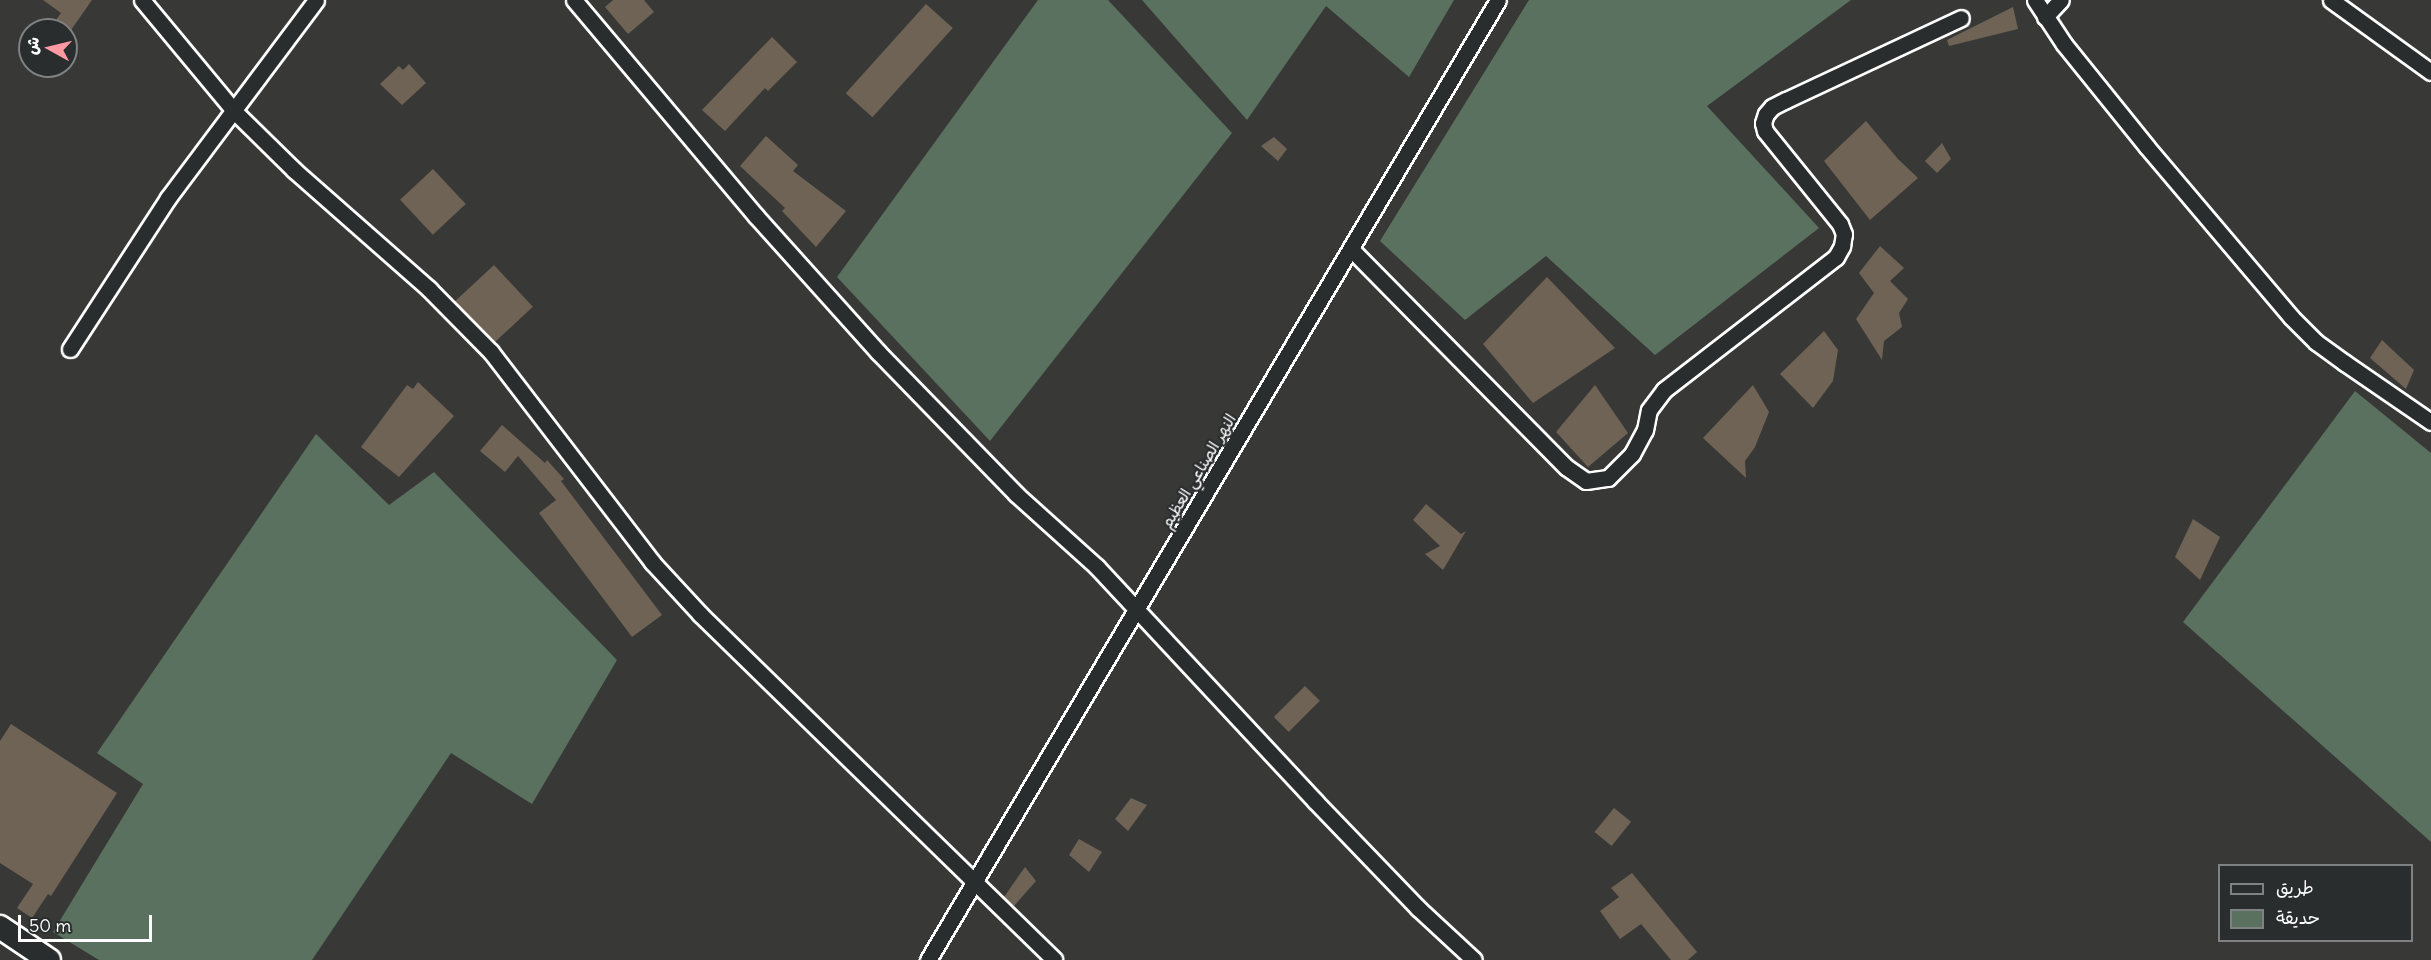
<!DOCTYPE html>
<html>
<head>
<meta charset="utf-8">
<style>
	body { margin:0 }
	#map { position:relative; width:2431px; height:960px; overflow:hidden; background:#383836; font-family:Delius,"Playpen Sans Arabic",sans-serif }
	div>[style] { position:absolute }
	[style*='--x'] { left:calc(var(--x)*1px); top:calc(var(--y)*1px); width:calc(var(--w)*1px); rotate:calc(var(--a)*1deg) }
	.green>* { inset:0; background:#59715e }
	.building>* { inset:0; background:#6e6355; transform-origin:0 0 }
	.roads { filter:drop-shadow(2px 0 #fff) drop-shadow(-2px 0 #fff) drop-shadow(0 2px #fff) drop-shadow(0 -2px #fff) }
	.street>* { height:15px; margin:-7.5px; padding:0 7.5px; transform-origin:7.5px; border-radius:7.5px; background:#2a2d2e }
	.secondary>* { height:22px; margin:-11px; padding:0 11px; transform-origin:11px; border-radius:11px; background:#2a2d2e }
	span { translate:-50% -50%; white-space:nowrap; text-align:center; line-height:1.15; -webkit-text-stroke:4.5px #2a2d2e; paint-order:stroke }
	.street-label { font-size:16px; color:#fff }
	.legend { position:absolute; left:2218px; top:864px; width:195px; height:78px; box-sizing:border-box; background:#2a2d2e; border:2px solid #7f8182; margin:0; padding:8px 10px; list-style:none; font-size:18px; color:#fff }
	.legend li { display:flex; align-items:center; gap:12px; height:30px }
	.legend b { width:30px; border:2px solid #7f8182 }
	.north { position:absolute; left:18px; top:18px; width:60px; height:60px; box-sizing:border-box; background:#2a2d2e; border:2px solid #7f8182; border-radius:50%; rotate:278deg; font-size:16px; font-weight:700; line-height:24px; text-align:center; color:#fff }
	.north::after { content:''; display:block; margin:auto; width:21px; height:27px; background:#ff9aa2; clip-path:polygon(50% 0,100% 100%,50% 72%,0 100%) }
	.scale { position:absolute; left:18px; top:915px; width:134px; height:27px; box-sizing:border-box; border:3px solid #fff; border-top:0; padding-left:8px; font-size:18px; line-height:21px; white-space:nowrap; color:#fff; -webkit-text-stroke:4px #2a2d2e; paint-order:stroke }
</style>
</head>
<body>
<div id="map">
	<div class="green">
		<i style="clip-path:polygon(1038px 0,1108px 0,1232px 133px,990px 441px,837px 277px)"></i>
		<i style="clip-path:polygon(1142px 0,1454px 0,1409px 77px,1326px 6px,1247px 120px)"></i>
		<i style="clip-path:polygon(1529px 0,1851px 0,1707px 106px,1819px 228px,1655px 355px,1546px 256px,1465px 320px,1380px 241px)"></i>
		<i style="clip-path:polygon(2355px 391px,2431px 453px,2431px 842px,2183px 622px)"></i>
		<i style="clip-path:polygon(316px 434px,389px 505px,434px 472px,617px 660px,532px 804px,451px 753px,312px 960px,99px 960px,53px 932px,143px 784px,97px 753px)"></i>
	</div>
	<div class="building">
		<i style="clip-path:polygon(43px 0,92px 0,71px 30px,49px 30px,61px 13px)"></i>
		<i style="clip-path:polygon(613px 0,644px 0,654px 12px,628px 34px,605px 7px)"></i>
		<i style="left:926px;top:4px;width:36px;height:120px;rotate:42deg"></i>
		<i style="clip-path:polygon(2013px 7px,2018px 29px,1949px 46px,1947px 40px)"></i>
		<i style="clip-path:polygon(772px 37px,797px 62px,768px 91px,765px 88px,725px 131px,702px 110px)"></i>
		<i style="clip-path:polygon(409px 64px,426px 83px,402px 105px,380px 84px,399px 66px,403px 70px)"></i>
		<i style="clip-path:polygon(1866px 121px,1898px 159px,1918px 178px,1870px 220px,1824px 161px)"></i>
		<i style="clip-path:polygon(766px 136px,798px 165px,793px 171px,846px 211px,816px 247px,782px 211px,785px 208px,740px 166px)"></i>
		<i style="clip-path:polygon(1274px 137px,1287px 149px,1278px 161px,1261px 146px)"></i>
		<i style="clip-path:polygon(1942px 143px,1951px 159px,1937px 173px,1925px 161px)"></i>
		<i style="left:433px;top:169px;width:48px;height:45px;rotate:47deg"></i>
		<i style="clip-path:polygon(1880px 246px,1904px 268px,1890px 281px,1908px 299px,1899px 313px,1902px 327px,1884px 341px,1882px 360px,1856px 319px,1874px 293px,1859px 273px)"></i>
		<i style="left:494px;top:265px;width:57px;height:54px;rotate:47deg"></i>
		<i style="clip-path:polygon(1547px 277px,1615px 348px,1533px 403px,1483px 344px)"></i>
		<i style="clip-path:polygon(1824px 331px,1838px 350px,1833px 381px,1813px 408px,1780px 374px)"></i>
		<i style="clip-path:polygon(2382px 340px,2414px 370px,2406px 389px,2370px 358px)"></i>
		<i style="clip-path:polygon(418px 382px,454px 416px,399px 477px,361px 447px,407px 385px,413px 389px)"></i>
		<i style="clip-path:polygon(1595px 385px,1628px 433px,1588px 467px,1556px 432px)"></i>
		<i style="clip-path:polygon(1753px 385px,1769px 412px,1755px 447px,1745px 461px,1746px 478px,1703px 438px)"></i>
		<i style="clip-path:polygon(502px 425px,545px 463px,547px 460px,564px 479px,561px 481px,662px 615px,632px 637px,539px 513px,556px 500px,518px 456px,505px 472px,480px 451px)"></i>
		<i style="clip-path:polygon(1426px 504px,1461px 534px,1466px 531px,1443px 570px,1425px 554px,1440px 546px,1413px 520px)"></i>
		<i style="clip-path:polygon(2193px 519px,2220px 537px,2200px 580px,2175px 557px)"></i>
		<i style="left:1305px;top:686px;width:21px;height:44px;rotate:45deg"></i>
		<i style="clip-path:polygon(11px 724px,117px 793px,51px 896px,48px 894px,32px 918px,17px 908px,33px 884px,0 863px,0 741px)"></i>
		<i style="clip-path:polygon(1131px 798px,1147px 805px,1128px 831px,1115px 819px)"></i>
		<i style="left:1614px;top:808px;width:22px;height:31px;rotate:39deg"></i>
		<i style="clip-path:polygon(1079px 839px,1102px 852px,1089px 872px,1069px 855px)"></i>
		<i style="clip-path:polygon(1025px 867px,1036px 881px,1014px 906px,1004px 897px)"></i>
		<i style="clip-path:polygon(1632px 873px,1697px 952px,1688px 960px,1671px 960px,1641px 924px,1620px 939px,1600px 911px,1619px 897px,1611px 888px)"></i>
	</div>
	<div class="roads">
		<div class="street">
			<i style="--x:142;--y:0;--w:144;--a:50.3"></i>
			<i style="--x:234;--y:111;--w:84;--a:44.5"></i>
			<i style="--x:294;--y:170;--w:180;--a:41.4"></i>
			<i style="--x:429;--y:289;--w:88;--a:45.5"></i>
			<i style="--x:491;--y:352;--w:265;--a:52.5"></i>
			<i style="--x:652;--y:562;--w:71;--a:47.3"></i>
			<i style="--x:700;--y:614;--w:495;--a:44.3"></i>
			<i style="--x:574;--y:0;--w:282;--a:49.9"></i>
			<i style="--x:756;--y:216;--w:183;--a:48.1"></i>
			<i style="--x:878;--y:352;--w:198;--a:45.8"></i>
			<i style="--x:1016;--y:494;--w:109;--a:42"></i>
			<i style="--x:1097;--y:567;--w:320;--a:47"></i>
			<i style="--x:1315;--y:801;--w:149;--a:46.1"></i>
			<i style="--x:1418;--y:908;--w:76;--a:42.9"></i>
			<i style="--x:2035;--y:0;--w:53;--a:56.6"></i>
			<i style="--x:2064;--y:44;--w:132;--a:51.1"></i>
			<i style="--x:2147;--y:147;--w:223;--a:49.7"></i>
			<i style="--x:2291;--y:317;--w:35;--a:45"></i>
			<i style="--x:2316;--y:342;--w:36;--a:36"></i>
			<i style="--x:2345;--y:363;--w:104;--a:34.5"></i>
			<i style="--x:2331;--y:0;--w:123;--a:35.8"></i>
			<i style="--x:2045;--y:17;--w:23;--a:-47"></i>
			<i style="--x:1351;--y:249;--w:306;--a:45.4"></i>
			<i style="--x:1566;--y:467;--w:24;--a:35"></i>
			<i style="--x:1586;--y:481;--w:22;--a:-8"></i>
			<i style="--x:1608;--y:478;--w:34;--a:-45"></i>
			<i style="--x:1632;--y:454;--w:27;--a:-62"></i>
			<i style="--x:1645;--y:430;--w:20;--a:-79"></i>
			<i style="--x:1649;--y:410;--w:25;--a:-53"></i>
			<i style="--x:1664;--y:390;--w:217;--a:-37.7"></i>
			<i style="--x:1836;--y:257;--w:13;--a:-61"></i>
			<i style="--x:1842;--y:246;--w:12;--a:-81"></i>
			<i style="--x:1844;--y:234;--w:11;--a:-112"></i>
			<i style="--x:1840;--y:224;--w:119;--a:-128.9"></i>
			<i style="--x:1765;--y:131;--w:8;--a:-104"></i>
			<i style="--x:1763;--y:123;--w:9;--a:-72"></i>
			<i style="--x:1766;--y:114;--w:9;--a:-49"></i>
			<i style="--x:1772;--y:107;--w:16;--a:-27"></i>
			<i style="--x:1786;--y:100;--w:193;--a:-25.1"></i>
			<i style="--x:70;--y:349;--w:180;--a:-57"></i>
			<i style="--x:168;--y:198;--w:247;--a:-53.2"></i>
			<i style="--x:928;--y:960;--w:1116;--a:-59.3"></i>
		</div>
		<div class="secondary">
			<i style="--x:0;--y:927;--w:59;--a:34"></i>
		</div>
	</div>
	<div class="street-label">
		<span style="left:1198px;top:471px;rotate:-59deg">النهر الصناعي العظيم</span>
	</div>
	<ul class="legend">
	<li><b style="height:8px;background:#2a2d2e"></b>طريق</li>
	<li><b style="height:16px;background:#59715e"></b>حديقة</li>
	</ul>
	<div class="north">ش</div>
	<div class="scale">50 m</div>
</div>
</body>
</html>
